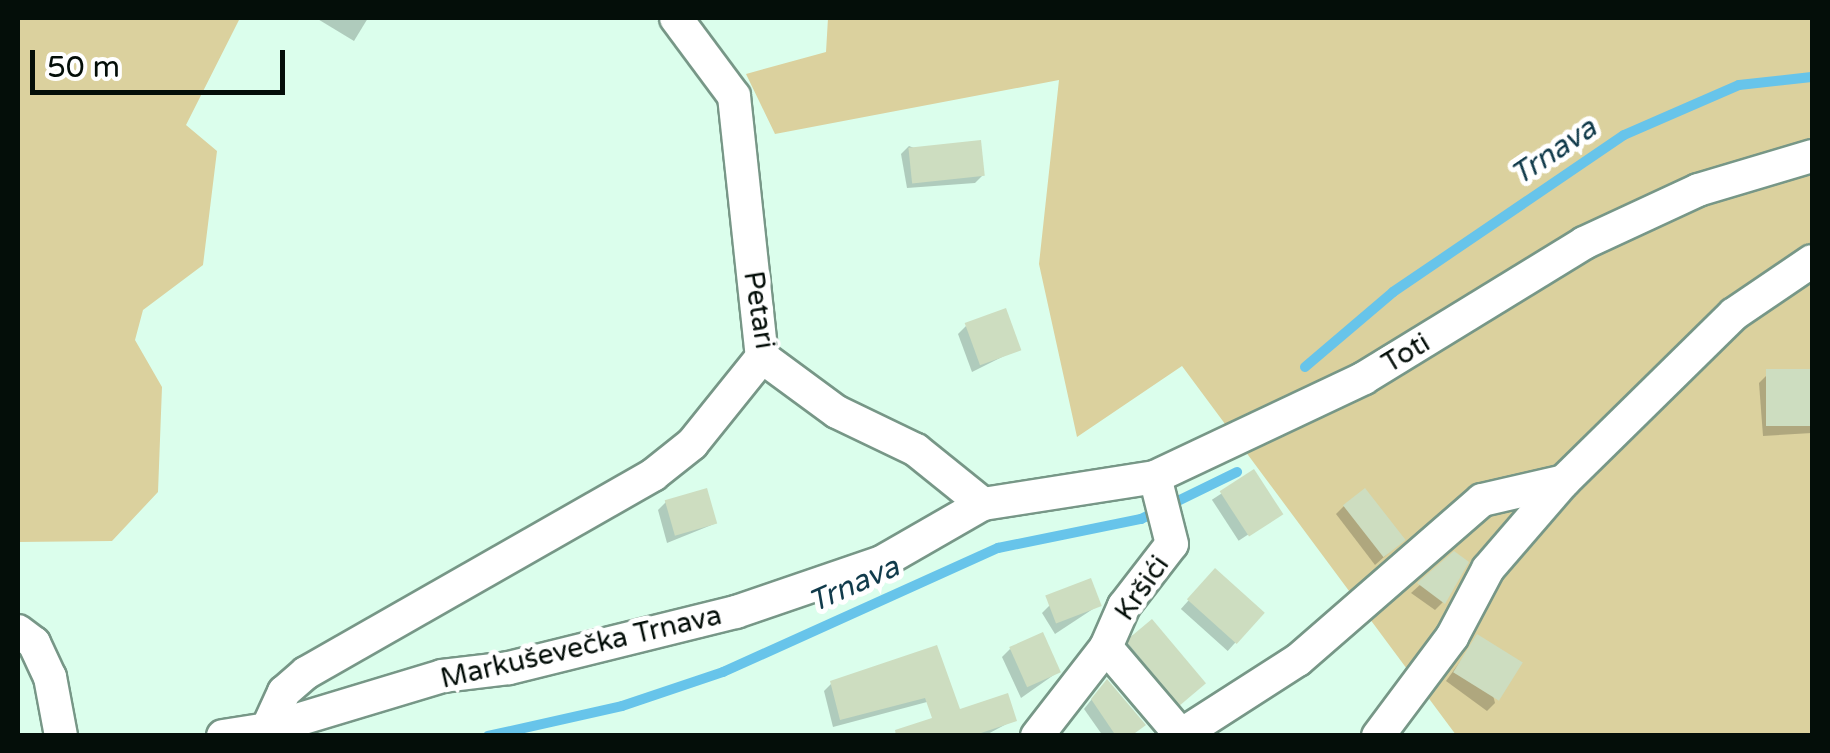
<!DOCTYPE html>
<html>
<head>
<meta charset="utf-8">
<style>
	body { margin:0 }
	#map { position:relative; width:1830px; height:753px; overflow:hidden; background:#dbfeec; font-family:"Varela Round",sans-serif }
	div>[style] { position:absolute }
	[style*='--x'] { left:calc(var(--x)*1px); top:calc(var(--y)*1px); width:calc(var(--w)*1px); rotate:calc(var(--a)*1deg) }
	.green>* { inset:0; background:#dbd19e }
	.shadow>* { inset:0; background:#0003; transform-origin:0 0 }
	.stream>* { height:10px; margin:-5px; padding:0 5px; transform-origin:5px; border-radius:5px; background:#67c4ea }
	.building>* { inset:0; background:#cdddc0; transform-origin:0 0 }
	.roads { filter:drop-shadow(2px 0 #779787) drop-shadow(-2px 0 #779787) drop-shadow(0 2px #779787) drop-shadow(0 -2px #779787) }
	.minor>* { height:32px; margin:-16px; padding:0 16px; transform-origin:16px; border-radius:16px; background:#fff }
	span { translate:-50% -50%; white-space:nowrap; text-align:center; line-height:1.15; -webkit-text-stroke:10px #fff; paint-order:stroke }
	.street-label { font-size:28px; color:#040e09 }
	.water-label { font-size:30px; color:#113b4b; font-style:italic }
	.frame { position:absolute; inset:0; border:20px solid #040e09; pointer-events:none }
	.scale { position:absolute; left:30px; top:50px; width:255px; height:45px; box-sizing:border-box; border:5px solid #040e09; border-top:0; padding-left:12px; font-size:30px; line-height:35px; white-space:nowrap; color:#040e09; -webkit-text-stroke:8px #fff; paint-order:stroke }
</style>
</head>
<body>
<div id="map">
	<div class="green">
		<i style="clip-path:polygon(18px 18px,240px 18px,186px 125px,217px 151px,203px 265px,143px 310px,135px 340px,162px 387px,158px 492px,112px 541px,18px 542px)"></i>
		<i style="clip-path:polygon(828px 18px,1812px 18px,1812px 735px,1456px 735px,1182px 366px,1077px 437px,1039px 264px,1059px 80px,775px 134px,746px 74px,826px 52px)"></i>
	</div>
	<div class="shadow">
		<i style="clip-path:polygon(316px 18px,368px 18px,354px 41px)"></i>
		<i style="clip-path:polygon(909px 146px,983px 175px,975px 183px,907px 188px,901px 154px)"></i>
		<i style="clip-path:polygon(966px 326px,1018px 349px,972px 372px,958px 334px)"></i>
		<i style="clip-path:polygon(1812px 371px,1812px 433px,1763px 436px,1759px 383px,1767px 375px)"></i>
		<i style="left:1253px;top:473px;width:49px;height:49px;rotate:57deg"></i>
		<i style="clip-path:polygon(666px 502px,714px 524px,667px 543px,658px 510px)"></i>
		<i style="clip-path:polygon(1344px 506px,1394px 548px,1375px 565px,1336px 514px)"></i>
		<i style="clip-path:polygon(1454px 554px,1443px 602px,1435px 610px,1411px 593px)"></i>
		<i style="left:1215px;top:571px;width:63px;height:51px;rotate:42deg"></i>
		<i style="clip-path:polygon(1050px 605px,1099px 605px,1055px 634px,1042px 613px)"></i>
		<i style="left:1152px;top:623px;width:81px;height:35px;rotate:57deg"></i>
		<i style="clip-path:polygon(1478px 637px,1495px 703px,1487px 711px,1446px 681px)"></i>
		<i style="clip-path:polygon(1010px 649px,1058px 672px,1021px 698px,1002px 657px)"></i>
		<i style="clip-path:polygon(832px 683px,942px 698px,833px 727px,824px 691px)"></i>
		<i style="clip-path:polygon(1099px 690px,1131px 736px,1103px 736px,1084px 709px)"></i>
		<i style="clip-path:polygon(1014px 720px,984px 736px,927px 736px)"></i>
	</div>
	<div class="stream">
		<i style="--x:1305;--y:367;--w:116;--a:-40.4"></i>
		<i style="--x:1393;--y:292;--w:279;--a:-34.2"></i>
		<i style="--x:1624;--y:135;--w:125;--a:-23.5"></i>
		<i style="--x:1739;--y:85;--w:73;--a:-6.3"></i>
		<i style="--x:488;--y:736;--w:137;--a:-12.6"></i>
		<i style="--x:622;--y:706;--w:107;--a:-18.6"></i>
		<i style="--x:723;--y:672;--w:302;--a:-24.3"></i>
		<i style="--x:998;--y:548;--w:146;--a:-11.5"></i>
		<i style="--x:1141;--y:519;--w:107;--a:-26.1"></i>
	</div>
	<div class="building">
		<i style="left:981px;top:140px;width:36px;height:73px;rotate:84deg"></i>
		<i style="left:1006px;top:308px;width:45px;height:44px;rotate:70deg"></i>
		<i style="left:1812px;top:369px;width:57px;height:46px;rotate:90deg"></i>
		<i style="left:1254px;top:469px;width:54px;height:41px;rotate:57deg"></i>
		<i style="left:707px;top:488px;width:37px;height:44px;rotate:74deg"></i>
		<i style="left:1365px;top:488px;width:66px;height:28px;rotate:52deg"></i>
		<i style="clip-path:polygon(1454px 551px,1469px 562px,1445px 604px,1417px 583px)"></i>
		<i style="left:1215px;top:568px;width:67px;height:42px;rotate:42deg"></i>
		<i style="left:1091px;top:578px;width:30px;height:49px;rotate:69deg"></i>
		<i style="left:1152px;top:619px;width:84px;height:34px;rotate:50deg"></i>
		<i style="left:1043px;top:632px;width:44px;height:37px;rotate:66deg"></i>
		<i style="left:1477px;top:634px;width:54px;height:45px;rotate:32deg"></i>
		<i style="clip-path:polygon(937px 645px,960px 709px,1008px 693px,1017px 721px,972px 736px,896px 736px,895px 730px,932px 718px,925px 698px,840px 720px,830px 681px)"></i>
		<i style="clip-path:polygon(1107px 679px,1146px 725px,1131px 736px,1116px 736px,1091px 699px)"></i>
	</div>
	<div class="roads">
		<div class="minor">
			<i style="--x:676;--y:18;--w:97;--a:53.4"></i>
			<i style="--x:734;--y:96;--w:262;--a:83.9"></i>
			<i style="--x:762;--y:357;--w:93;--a:36.3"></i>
			<i style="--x:837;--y:412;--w:88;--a:25.7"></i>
			<i style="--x:916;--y:450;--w:86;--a:38.9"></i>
			<i style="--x:18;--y:631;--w:20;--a:37"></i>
			<i style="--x:34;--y:643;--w:38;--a:65"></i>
			<i style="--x:50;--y:677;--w:60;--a:79.4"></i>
			<i style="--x:1106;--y:647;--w:116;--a:49.6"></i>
			<i style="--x:1181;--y:735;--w:139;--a:-32.7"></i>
			<i style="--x:1298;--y:660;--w:244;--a:-41"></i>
			<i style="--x:1482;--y:500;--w:84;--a:-13"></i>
			<i style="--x:1564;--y:481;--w:238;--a:-44.5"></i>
			<i style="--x:1734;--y:314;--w:94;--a:-34.2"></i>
			<i style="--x:267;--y:729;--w:41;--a:-65.3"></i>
			<i style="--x:284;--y:692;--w:29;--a:-41"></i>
			<i style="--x:306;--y:673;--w:400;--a:-29.7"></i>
			<i style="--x:653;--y:475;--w:50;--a:-38.5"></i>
			<i style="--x:692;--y:444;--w:112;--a:-51.2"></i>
			<i style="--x:223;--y:736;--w:45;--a:-9"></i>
			<i style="--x:267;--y:729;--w:183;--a:-16.8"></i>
			<i style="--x:442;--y:676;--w:67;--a:-6.8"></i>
			<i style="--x:509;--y:668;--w:234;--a:-13.9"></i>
			<i style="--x:736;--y:612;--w:154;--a:-18.9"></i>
			<i style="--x:882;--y:562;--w:116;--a:-29.9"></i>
			<i style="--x:983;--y:504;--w:174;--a:-8.9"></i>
			<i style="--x:1155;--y:477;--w:231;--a:-25.3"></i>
			<i style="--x:1364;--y:378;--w:258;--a:-31.5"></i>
			<i style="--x:1584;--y:243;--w:126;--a:-24.9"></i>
			<i style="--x:1698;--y:190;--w:119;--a:-16.6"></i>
			<i style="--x:1037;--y:736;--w:113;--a:-52.2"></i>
			<i style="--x:1106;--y:647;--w:45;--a:-66.3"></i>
			<i style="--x:1124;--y:606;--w:78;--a:-52.3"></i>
			<i style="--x:1172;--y:544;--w:69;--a:-104.2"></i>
			<i style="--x:1378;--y:736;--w:124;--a:-53.2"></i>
			<i style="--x:1452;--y:637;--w:77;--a:-62.1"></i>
			<i style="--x:1488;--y:569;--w:116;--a:-49.2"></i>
		</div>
	</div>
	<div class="street-label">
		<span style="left:759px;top:310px;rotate:81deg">Petari</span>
		<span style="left:1406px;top:353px;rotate:-31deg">Toti</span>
		<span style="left:1142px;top:588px;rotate:-55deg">Kršići</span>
		<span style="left:581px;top:647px;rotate:-13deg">Markuševečka Trnava</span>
	</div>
	<div class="water-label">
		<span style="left:1554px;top:152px;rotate:-34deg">Trnava</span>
		<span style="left:854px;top:585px;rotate:-24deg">Trnava</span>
	</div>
	<div class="frame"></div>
	<div class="scale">50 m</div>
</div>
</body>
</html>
